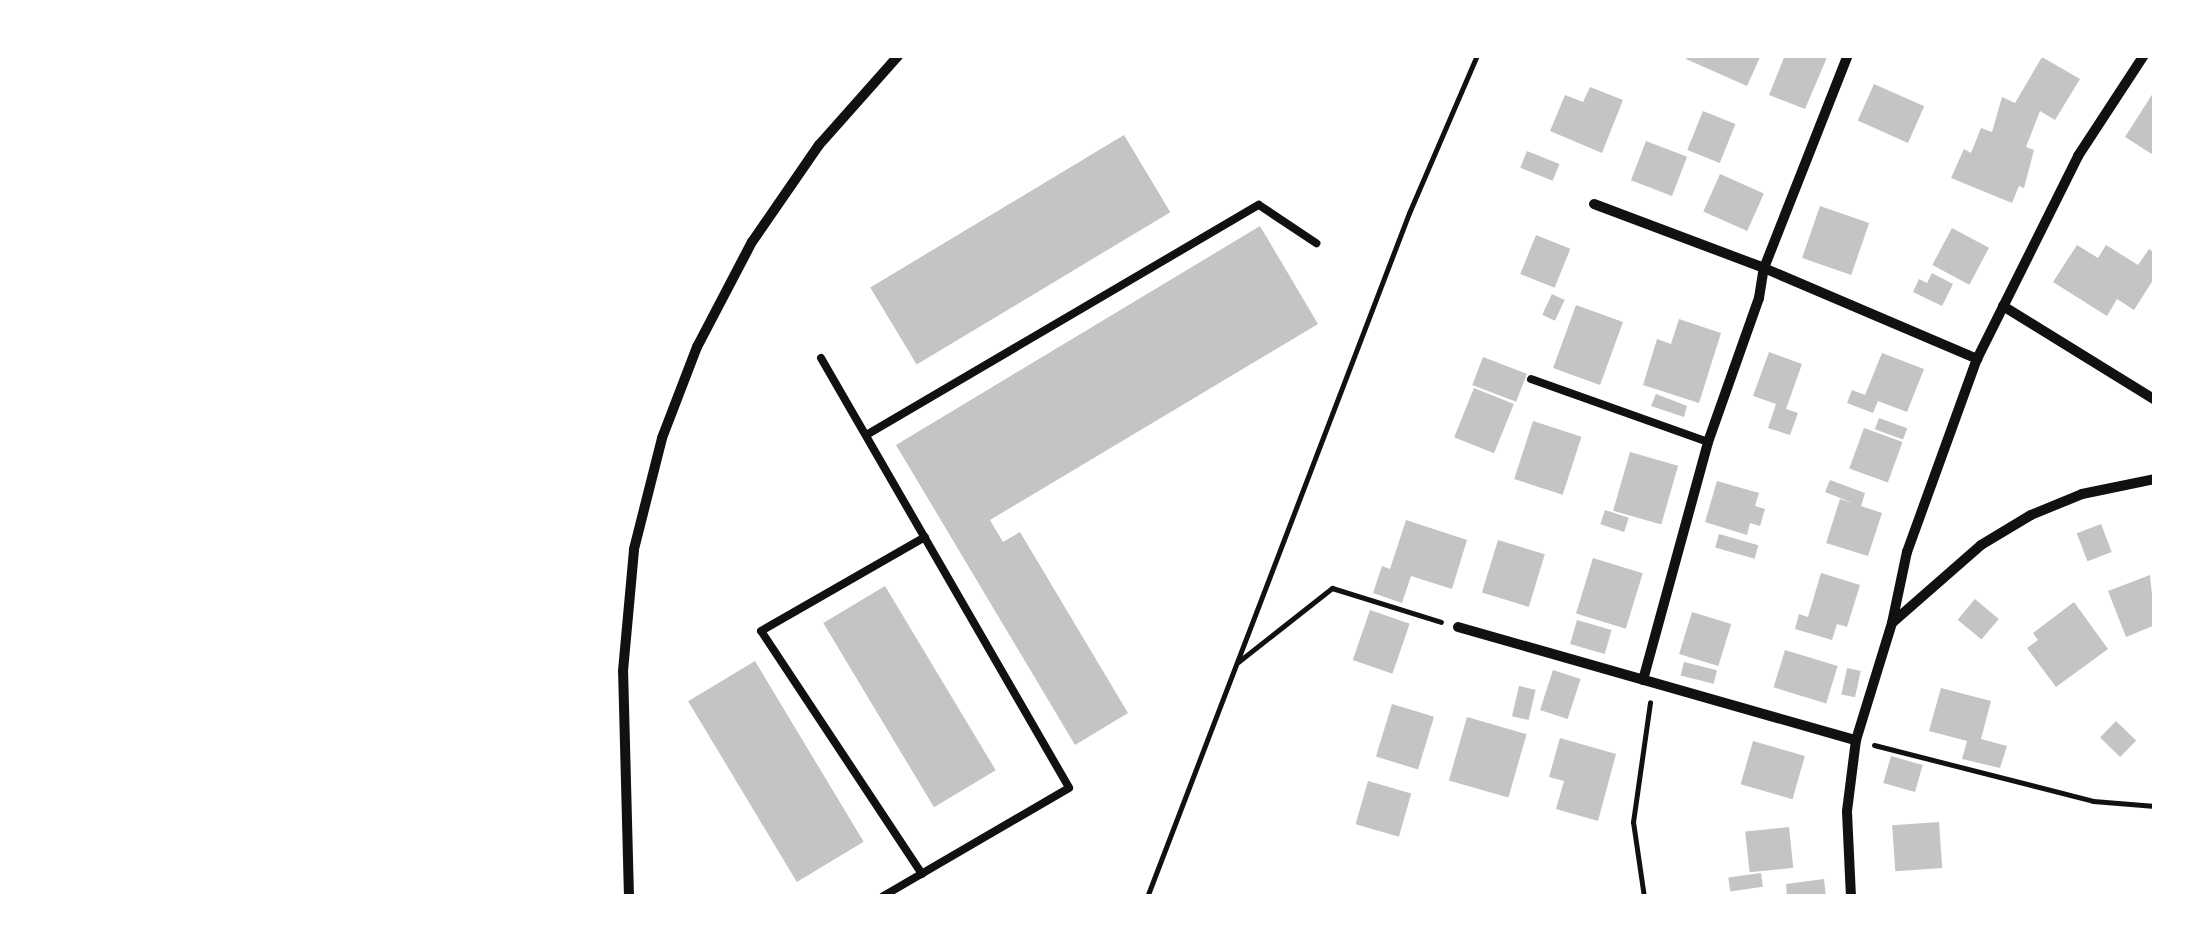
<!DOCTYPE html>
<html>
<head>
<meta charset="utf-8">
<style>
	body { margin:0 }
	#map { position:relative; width:2210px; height:952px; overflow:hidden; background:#fff; font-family:"Exo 2",sans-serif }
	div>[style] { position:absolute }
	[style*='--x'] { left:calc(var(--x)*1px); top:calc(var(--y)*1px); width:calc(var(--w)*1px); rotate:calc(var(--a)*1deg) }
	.building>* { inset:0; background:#c4c4c4; transform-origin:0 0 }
	.path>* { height:5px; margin:-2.5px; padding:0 2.5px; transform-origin:2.5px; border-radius:2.5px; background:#111 }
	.service>* { height:8px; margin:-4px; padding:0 4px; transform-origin:4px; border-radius:4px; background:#111 }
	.minor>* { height:10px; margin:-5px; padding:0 5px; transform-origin:5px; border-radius:5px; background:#111 }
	span { translate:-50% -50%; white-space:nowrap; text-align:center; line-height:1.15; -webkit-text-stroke:9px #fff; paint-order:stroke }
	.frame { position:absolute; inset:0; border:58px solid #fff; pointer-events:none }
</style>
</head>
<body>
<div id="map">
	<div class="building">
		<i style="clip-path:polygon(1688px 55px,1761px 55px,1747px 86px,1686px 59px)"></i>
		<i style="clip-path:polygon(1785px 55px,1828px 55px,1805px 109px,1769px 95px)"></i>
		<i style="clip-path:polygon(2042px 57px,2080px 79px,2055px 120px,2040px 111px,2026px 147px,2034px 150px,2024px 188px,2019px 186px,2012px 203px,1951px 178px,1964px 149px,1971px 153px,1981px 128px,1992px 132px,2002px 97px,2015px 103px)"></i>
		<i style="left:1874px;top:84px;width:55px;height:40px;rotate:24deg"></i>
		<i style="clip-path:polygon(1590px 87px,1623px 100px,1602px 153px,1550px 131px,1565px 95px,1583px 102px)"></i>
		<i style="clip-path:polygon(2155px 90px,2155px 156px,2125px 137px)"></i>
		<i style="left:1703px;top:111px;width:35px;height:42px;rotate:22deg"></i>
		<i style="left:1124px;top:135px;width:90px;height:296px;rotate:59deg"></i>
		<i style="left:1646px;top:141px;width:44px;height:42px;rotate:21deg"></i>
		<i style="left:1527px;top:151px;width:35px;height:18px;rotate:22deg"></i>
		<i style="left:1720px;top:174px;width:48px;height:41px;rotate:24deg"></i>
		<i style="left:1820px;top:206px;width:52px;height:55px;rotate:19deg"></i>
		<i style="clip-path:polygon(1260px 226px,1318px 324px,990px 520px,1003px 542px,1020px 532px,1128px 713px,1075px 745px,896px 445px)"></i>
		<i style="left:1952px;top:228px;width:42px;height:42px;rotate:28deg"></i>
		<i style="left:1536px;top:235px;width:37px;height:42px;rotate:22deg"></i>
		<i style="clip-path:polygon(2077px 245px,2098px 258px,2106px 245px,2138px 265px,2149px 249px,2155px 253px,2155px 277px,2134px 310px,2117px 299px,2107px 316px,2053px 282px)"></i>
		<i style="clip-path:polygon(1932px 273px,1953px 284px,1942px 306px,1913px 292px,1919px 279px,1927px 283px)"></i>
		<i style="left:1552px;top:294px;width:14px;height:23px;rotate:25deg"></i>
		<i style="left:1576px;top:305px;width:50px;height:67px;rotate:20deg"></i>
		<i style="clip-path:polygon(1679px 319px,1721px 333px,1699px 403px,1643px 385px,1657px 339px,1671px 344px)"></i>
		<i style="clip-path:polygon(1769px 352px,1802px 364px,1786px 409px,1798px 413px,1790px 435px,1768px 428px,1776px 404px,1753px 396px)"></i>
		<i style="clip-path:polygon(1882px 353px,1924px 369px,1907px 412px,1878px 401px,1873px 413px,1847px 403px,1852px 390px,1865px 395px)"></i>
		<i style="left:1483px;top:357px;width:47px;height:30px;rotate:21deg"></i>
		<i style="left:1474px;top:388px;width:43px;height:53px;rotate:22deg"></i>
		<i style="clip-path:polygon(1656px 394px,1687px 406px,1684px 417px,1651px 406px)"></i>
		<i style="left:1879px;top:418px;width:30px;height:12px;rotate:20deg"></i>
		<i style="left:1533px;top:421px;width:51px;height:61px;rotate:18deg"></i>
		<i style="left:1864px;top:428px;width:41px;height:43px;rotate:20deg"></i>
		<i style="left:1630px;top:452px;width:50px;height:61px;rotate:16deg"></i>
		<i style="clip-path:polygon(1830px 480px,1865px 493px,1861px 506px,1882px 513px,1868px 556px,1826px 543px,1840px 499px,1853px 503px,1825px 492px)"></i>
		<i style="clip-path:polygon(1717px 481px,1759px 493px,1755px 506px,1765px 509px,1760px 526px,1750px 523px,1747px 535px,1705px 522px)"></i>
		<i style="left:1605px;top:510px;width:25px;height:15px;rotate:18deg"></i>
		<i style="clip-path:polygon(1406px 520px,1467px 540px,1452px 589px,1411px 576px,1402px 603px,1373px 593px,1382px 566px,1390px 569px)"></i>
		<i style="left:2101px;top:524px;width:30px;height:26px;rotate:69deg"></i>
		<i style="left:1719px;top:534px;width:41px;height:14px;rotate:16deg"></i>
		<i style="left:1498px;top:540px;width:49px;height:55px;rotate:17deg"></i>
		<i style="left:1593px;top:558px;width:52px;height:58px;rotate:17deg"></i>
		<i style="clip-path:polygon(1821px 573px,1860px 585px,1847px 627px,1837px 624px,1832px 640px,1795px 629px,1799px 614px,1808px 617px)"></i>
		<i style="clip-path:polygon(2150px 575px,2155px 625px,2126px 637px,2108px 591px)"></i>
		<i style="left:885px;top:586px;width:215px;height:72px;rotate:59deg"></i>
		<i style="left:1975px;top:599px;width:31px;height:27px;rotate:40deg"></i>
		<i style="clip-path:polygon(2074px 602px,2108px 649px,2056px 687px,2027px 648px,2038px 640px,2033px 633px)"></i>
		<i style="left:1370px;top:610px;width:42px;height:53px;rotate:19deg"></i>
		<i style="left:1692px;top:612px;width:41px;height:44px;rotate:17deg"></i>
		<i style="left:1577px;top:620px;width:36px;height:25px;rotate:16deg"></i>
		<i style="left:1785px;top:650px;width:55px;height:39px;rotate:17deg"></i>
		<i style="left:755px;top:661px;width:211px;height:78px;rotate:59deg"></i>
		<i style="left:1684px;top:662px;width:34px;height:14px;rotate:14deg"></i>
		<i style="left:1847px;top:668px;width:14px;height:27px;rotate:12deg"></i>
		<i style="left:1553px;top:670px;width:29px;height:42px;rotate:18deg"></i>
		<i style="left:1519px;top:686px;width:17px;height:31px;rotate:13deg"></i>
		<i style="clip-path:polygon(1941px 688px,1991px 701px,1981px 739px,2007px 746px,2000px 768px,1962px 759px,1967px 741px,1929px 731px)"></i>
		<i style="left:1392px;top:704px;width:44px;height:55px;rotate:17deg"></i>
		<i style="left:1467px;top:717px;width:62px;height:66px;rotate:16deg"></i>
		<i style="left:2116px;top:721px;width:28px;height:23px;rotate:44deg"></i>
		<i style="clip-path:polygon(1560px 738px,1616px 754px,1598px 821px,1556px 809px,1564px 781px,1549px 777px)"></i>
		<i style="left:1753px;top:741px;width:54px;height:45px;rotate:16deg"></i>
		<i style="left:1891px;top:756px;width:33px;height:28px;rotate:16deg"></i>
		<i style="left:1368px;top:781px;width:45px;height:45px;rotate:16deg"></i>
		<i style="left:1939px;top:822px;width:46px;height:47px;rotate:86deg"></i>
		<i style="left:1789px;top:827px;width:41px;height:44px;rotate:84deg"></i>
		<i style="left:1761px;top:873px;width:14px;height:33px;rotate:82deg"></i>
		<i style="clip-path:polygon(1824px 879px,1826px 897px,1787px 897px,1786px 884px)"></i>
	</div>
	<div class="path">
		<i style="--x:1238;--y:662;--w:120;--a:-38.2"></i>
		<i style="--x:1332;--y:588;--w:114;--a:17.3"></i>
		<i style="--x:1874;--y:745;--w:226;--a:14.3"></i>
		<i style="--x:2093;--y:801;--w:62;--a:4.6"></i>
		<i style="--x:1147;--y:897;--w:732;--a:-69.04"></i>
		<i style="--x:1409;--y:213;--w:172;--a:-66.7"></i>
		<i style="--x:1644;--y:897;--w:76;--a:-98.3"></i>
		<i style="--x:1633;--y:822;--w:121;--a:-81.9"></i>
	</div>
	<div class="service">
		<i style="--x:821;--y:358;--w:496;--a:60"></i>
		<i style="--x:1069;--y:788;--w:216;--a:149.8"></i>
		<i style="--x:1531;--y:379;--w:188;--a:19.6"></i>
		<i style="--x:868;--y:434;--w:453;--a:-30.4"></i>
		<i style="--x:1259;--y:205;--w:69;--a:33.7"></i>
		<i style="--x:922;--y:874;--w:291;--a:-123.5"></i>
		<i style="--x:761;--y:631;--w:189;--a:-29.8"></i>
	</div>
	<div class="minor">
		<i style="--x:1594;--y:204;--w:182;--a:20.6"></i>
		<i style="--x:1764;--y:268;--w:232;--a:23.1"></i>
		<i style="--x:2003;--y:306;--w:179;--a:31.7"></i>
		<i style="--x:1892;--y:623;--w:73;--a:-78.1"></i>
		<i style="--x:1907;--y:552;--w:205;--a:-70.1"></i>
		<i style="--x:1977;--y:359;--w:227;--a:-63.5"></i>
		<i style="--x:2078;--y:156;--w:121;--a:-56.8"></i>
		<i style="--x:1458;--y:627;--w:414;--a:15.9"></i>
		<i style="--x:1643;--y:680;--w:247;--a:-74.7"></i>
		<i style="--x:1708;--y:442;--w:153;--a:-70.5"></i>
		<i style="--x:1759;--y:298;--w:30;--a:-81"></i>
		<i style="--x:1764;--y:268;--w:229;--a:-68.5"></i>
		<i style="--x:629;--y:897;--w:226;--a:-91.5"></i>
		<i style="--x:623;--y:671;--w:122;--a:-84.8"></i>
		<i style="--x:634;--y:549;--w:114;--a:-75.8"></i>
		<i style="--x:662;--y:438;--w:97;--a:-69"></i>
		<i style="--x:697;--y:347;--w:119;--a:-62.4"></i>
		<i style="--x:752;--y:242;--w:118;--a:-55.4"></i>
		<i style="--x:819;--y:145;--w:120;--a:-48.4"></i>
		<i style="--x:1851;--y:897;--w:86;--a:-92.7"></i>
		<i style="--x:1847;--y:811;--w:72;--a:-82.8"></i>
		<i style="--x:1856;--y:740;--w:122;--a:-72.9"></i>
		<i style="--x:1892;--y:623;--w:118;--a:-41.2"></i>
		<i style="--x:1981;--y:545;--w:58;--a:-31"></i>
		<i style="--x:2031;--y:515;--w:55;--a:-22.4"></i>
		<i style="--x:2082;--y:494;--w:75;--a:-11.6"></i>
	</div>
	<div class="frame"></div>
</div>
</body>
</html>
